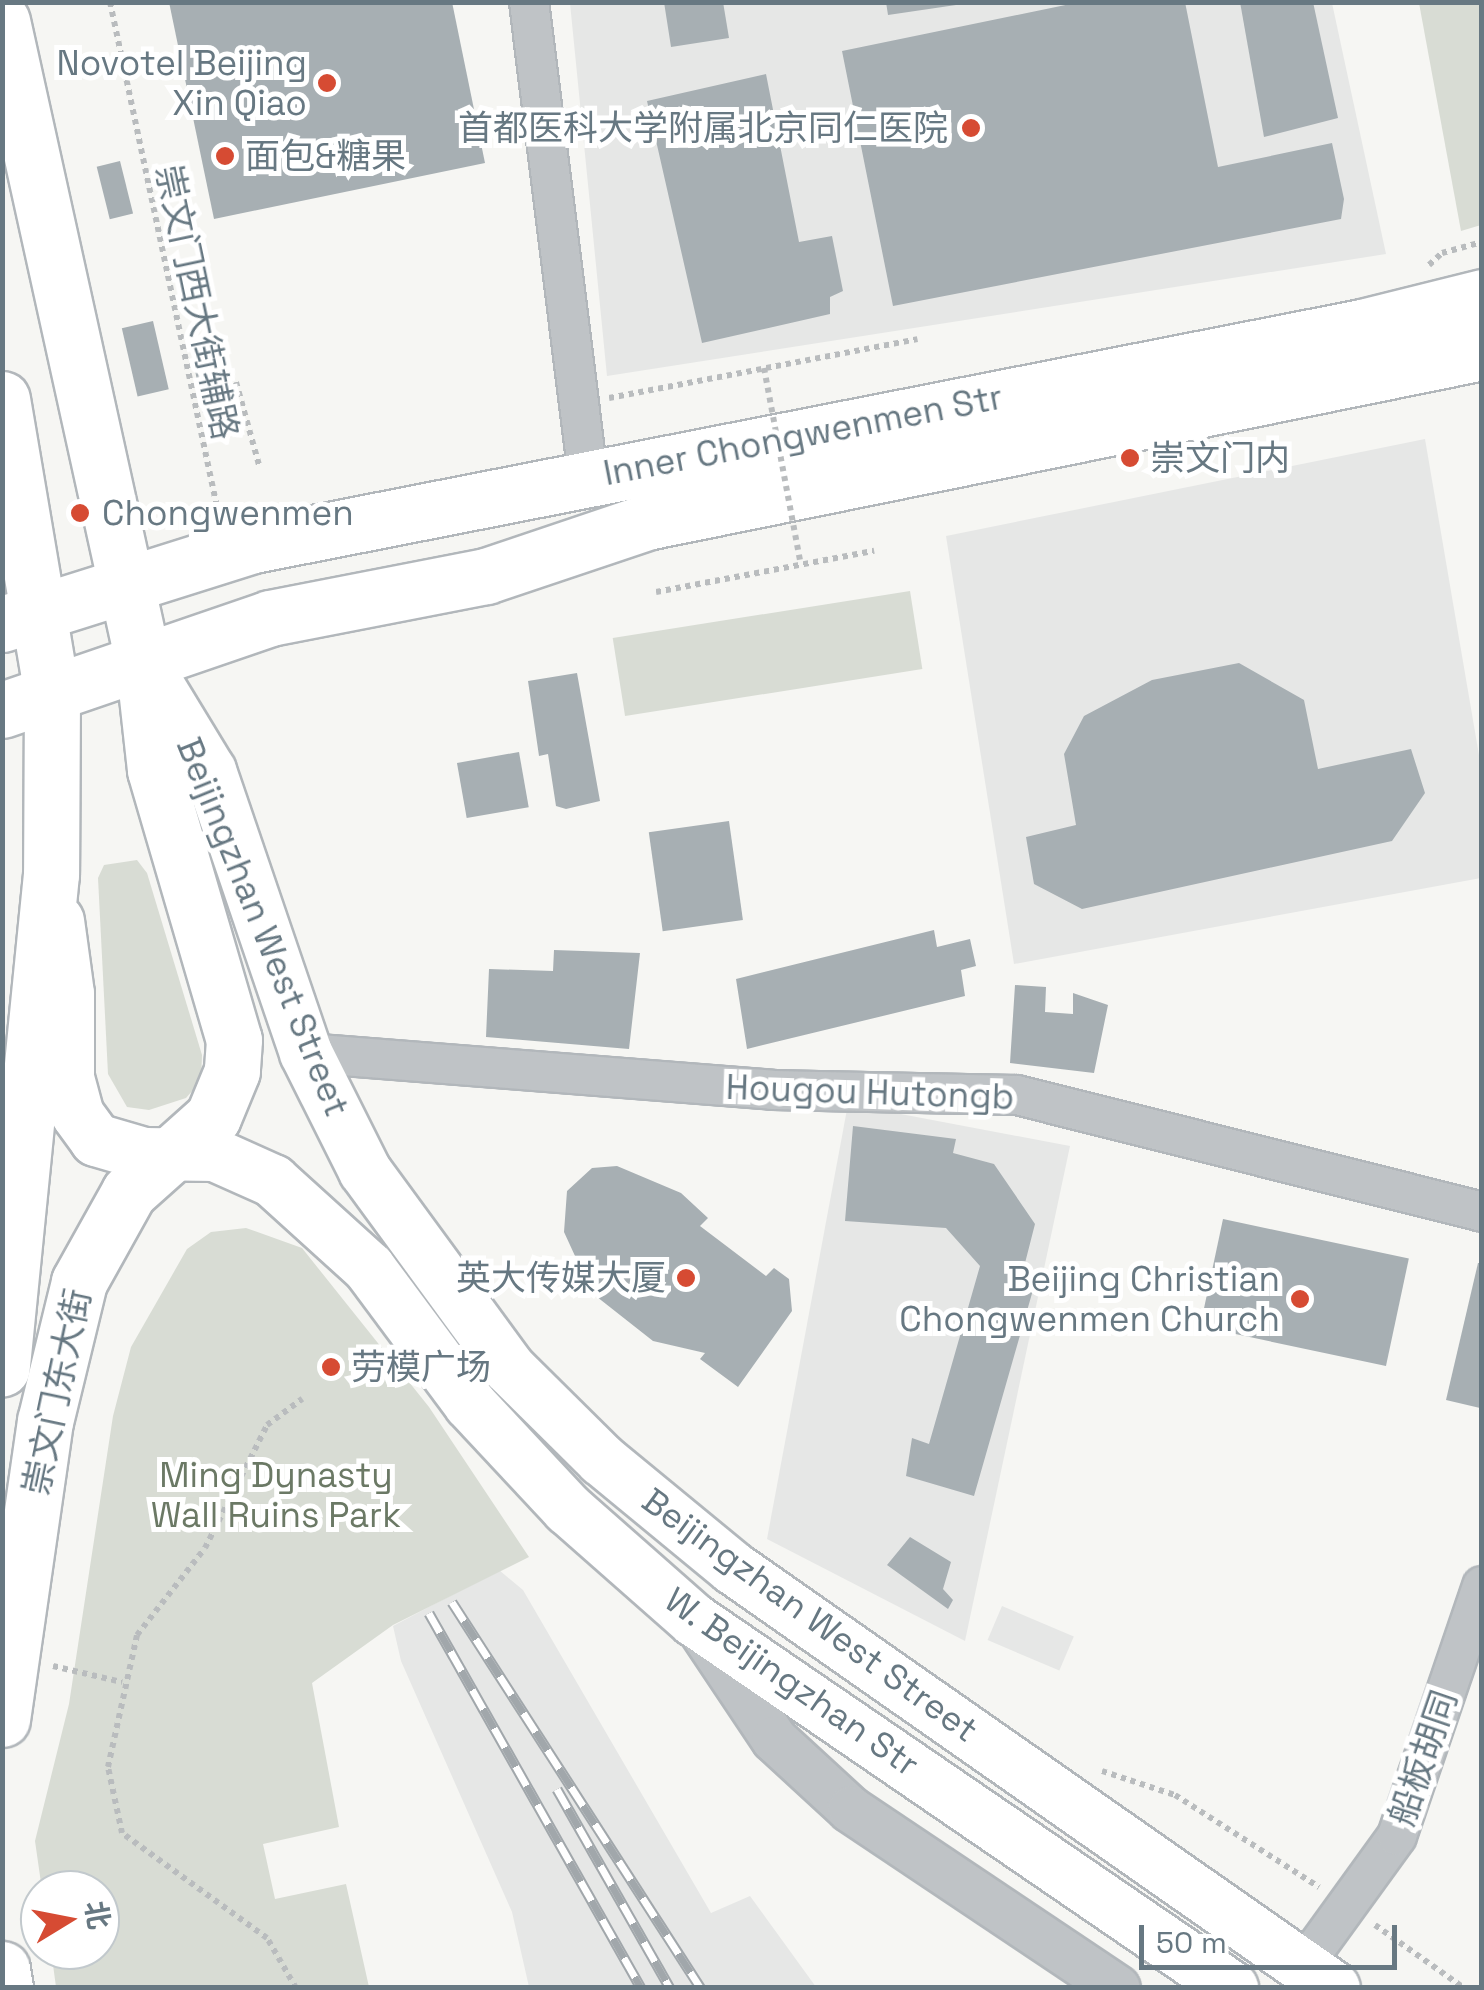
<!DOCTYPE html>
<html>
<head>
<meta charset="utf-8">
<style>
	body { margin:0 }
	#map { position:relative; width:1484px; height:1990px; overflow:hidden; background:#f6f6f3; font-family:"Space Grotesk","Noto Sans SC",sans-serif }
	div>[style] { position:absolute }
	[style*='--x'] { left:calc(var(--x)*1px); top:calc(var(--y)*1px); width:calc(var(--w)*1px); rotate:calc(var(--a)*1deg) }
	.built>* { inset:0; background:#e6e7e6; transform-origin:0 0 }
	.green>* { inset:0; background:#d8dcd4; transform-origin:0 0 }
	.building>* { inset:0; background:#a7afb3; transform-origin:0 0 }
	.path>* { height:6px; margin-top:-3px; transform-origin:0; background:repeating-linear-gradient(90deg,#b9bcbe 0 5px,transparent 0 10px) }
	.roads { filter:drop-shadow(2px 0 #b2b7bb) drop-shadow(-2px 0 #b2b7bb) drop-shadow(0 2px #b2b7bb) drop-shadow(0 -2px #b2b7bb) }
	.minor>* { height:38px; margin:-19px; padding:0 19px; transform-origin:19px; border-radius:19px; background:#bfc3c6 }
	.tertiary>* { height:45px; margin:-22.5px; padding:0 22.5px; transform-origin:22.5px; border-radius:22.5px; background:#bfc3c6 }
	.secondary>* { height:52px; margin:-26px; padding:0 26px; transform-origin:26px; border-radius:26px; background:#fff }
	.primary>* { height:55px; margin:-27.5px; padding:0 27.5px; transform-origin:27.5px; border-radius:27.5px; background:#fff }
	.rail>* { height:11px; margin-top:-5.5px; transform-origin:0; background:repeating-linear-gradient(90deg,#fff 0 22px,#a1a7ab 0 44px); box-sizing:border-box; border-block:2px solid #a1a7ab }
	.path-bridge>* { height:6px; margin-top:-3px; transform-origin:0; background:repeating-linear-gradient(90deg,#b9bcbe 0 5px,transparent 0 10px) }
	.dots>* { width:28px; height:28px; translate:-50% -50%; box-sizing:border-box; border:5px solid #fff; border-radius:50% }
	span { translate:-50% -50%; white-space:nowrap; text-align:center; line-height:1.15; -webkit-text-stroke:10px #fff; paint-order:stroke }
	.poi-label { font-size:35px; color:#677882 }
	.right { translate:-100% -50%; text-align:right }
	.left { translate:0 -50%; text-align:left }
	.street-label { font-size:35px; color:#677882 }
	.park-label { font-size:35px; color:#6b7965 }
	.frame { position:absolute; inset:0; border:5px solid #677882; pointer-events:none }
	.north { position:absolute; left:20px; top:1870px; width:100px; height:100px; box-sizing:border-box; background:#fff; border:2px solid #c2c9cd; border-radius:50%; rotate:80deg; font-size:28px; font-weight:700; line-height:40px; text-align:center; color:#677882 }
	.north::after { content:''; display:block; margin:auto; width:35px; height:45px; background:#d64b33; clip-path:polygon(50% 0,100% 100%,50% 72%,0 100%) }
	.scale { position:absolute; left:1139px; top:1925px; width:258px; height:45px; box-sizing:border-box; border:5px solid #677882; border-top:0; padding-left:12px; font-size:30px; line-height:35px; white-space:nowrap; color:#677882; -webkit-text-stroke:8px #fff; paint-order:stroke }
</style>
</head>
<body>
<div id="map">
	<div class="built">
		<i style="clip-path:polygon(570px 3px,1332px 3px,1386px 254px,607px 376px)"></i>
		<i style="clip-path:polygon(1425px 439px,1481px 767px,1481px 878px,1014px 964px,946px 536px)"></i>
		<i style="clip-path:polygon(848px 1104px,1070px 1146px,965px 1641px,767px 1539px)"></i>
		<i style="clip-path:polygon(499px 1570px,523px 1590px,711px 1913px,750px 1896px,816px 1987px,529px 1987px,512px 1912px,401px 1661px,393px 1626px)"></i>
		<i style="left:1002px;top:1606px;width:78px;height:37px;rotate:23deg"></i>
	</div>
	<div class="green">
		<i style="clip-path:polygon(1419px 3px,1481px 3px,1481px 225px,1461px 231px)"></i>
		<i style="left:910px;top:591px;width:79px;height:301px;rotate:81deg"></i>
		<i style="clip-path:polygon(137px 860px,147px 873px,202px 1055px,201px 1081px,186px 1098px,149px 1110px,127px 1107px,108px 1074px,98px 878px,104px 865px)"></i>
		<i style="clip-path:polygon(246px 1228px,302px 1248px,429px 1407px,529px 1557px,393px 1625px,312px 1683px,339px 1827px,263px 1844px,275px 1899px,346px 1884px,369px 1987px,56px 1987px,51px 1950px,100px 1950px,100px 1890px,42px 1890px,35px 1841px,69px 1704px,113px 1416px,131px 1347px,187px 1249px,211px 1232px)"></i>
	</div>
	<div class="building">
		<i style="clip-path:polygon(169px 2px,452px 2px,485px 163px,214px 219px)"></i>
		<i style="clip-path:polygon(664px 2px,723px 2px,729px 38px,671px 47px)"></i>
		<i style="clip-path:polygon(886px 2px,955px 2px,956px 5px,888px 15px)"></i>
		<i style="clip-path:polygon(1080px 2px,1185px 2px,1218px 167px,1332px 143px,1344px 199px,1341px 219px,893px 306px,842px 51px)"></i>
		<i style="clip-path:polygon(1240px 2px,1313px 2px,1338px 118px,1264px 137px)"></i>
		<i style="clip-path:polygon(766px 74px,799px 242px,832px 236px,843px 291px,830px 297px,830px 314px,702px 343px,647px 101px)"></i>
		<i style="left:120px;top:161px;width:54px;height:24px;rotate:76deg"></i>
		<i style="left:153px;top:321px;width:70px;height:32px;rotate:77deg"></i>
		<i style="left:218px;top:362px;width:47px;height:24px;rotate:80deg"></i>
		<i style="clip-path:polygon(1239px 663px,1304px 700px,1318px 769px,1411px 749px,1425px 793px,1392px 841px,1082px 909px,1034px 884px,1026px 837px,1076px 825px,1064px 754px,1084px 716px,1152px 680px)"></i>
		<i style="clip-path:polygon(577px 673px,600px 801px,566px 809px,556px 806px,548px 754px,539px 756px,528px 681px)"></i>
		<i style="left:519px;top:752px;width:56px;height:63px;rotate:80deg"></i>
		<i style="left:729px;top:821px;width:100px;height:81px;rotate:82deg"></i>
		<i style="clip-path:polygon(934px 930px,937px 947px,970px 939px,976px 966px,961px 970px,965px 996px,747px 1049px,736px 979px)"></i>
		<i style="clip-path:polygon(554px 950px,640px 953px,629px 1049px,486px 1037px,489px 969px,553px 971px)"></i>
		<i style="clip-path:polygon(1015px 985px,1046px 987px,1045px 1012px,1073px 1014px,1073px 993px,1108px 1005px,1094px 1073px,1010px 1063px)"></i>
		<i style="clip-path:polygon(853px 1126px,956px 1139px,953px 1153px,994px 1164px,1035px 1224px,1024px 1267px,1037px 1276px,974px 1496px,906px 1476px,912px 1438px,929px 1444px,980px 1266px,946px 1228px,845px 1221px)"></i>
		<i style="clip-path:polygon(617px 1166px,681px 1193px,708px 1218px,700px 1226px,766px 1276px,774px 1268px,789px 1279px,792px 1311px,738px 1387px,700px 1359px,705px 1353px,653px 1341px,592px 1293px,564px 1232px,567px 1191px,592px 1168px)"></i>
		<i style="left:1223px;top:1219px;width:190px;height:110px;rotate:12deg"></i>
		<i style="clip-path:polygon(1478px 1263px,1482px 1263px,1480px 1408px,1446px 1400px)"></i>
		<i style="clip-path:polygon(910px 1537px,951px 1562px,943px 1589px,953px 1600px,948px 1609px,887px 1565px)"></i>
	</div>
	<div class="path">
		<i style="--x:110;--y:2;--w:521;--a:78.04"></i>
		<i style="--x:1429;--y:265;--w:18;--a:-43"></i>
		<i style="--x:1442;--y:253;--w:41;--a:-15.4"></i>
		<i style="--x:236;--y:382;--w:86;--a:74.5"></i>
		<i style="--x:609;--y:398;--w:314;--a:-10.8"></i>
		<i style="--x:656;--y:592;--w:222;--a:-10.7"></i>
		<i style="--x:53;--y:1666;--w:71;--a:13.1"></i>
		<i style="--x:1102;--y:1771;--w:77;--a:18.2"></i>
		<i style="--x:1175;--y:1795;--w:171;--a:32.6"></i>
		<i style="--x:1375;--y:1925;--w:109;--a:35.3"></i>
		<i style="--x:296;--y:1988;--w:58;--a:-120.1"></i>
		<i style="--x:267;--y:1938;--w:179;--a:-144.1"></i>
		<i style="--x:122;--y:1833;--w:67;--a:-102"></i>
		<i style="--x:108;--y:1767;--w:135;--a:-77.6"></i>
		<i style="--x:137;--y:1635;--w:110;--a:-52"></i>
		<i style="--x:205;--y:1548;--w:138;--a:-63.2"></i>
		<i style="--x:267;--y:1425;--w:44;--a:-36.6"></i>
	</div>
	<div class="roads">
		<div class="minor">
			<i style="--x:529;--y:2;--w:478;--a:82.9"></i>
			<i style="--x:306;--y:1053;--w:468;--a:4.5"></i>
			<i style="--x:773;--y:1090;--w:244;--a:1.2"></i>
			<i style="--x:1017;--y:1095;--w:479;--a:14.1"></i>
			<i style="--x:1303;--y:1966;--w:160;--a:-54.1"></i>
			<i style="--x:1397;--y:1836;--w:264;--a:-71.2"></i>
		</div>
		<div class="tertiary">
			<i style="--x:701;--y:1630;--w:131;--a:56.2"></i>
			<i style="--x:774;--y:1739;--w:103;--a:42.6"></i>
			<i style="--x:850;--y:1809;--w:321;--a:33.8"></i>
		</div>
		<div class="secondary">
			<i style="--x:143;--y:661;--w:129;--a:58.7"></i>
			<i style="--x:210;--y:771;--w:298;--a:71.2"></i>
			<i style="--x:306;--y:1053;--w:132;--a:63.4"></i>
			<i style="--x:365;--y:1171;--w:244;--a:53.8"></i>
			<i style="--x:509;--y:1368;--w:131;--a:44.7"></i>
			<i style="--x:602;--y:1460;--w:170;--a:39.5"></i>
			<i style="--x:733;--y:1568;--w:733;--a:34.95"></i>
			<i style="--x:58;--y:921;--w:74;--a:82.2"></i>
			<i style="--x:68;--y:994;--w:84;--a:90"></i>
			<i style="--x:68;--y:1078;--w:38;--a:75"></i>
			<i style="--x:78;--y:1115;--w:31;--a:54"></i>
			<i style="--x:96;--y:1140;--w:50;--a:16.3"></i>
			<i style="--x:144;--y:1154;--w:71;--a:0.8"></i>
			<i style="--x:215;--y:1155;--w:64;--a:24.1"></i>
			<i style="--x:273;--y:1181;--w:130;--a:42.2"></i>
			<i style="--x:369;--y:1268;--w:169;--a:53.4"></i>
			<i style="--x:470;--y:1404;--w:144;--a:47"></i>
			<i style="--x:568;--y:1509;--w:168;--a:41.4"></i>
			<i style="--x:694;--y:1620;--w:652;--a:34.37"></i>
		</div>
		<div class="primary">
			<i style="--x:2;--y:21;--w:655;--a:77.58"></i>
			<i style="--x:143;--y:661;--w:110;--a:83.7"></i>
			<i style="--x:155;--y:770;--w:281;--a:73.7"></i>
			<i style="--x:234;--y:1040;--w:31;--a:94"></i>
			<i style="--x:232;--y:1071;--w:50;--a:112.4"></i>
			<i style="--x:213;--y:1117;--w:113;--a:138.2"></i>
			<i style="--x:129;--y:1192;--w:103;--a:119.1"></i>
			<i style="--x:79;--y:1282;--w:143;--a:103.7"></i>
			<i style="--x:45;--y:1421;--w:301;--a:98.2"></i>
			<i style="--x:2;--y:399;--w:301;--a:80.4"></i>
			<i style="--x:52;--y:696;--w:178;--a:90.3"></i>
			<i style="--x:51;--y:874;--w:497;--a:95.7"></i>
			<i style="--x:2;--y:624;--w:263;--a:-17.5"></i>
			<i style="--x:253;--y:545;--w:1130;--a:-11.12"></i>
			<i style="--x:1362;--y:327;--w:124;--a:-14"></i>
			<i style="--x:2;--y:710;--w:283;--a:-18.9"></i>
			<i style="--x:270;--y:618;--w:220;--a:-11"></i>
			<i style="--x:486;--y:576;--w:169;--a:-18.6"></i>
			<i style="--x:646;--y:522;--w:853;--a:-11.49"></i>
			<i style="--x:2;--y:1969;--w:19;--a:81"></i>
		</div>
	</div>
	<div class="rail">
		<i style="--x:452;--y:1602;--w:459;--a:57.2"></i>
		<i style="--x:429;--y:1613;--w:431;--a:60.5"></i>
		<i style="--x:557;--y:1789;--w:229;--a:60.4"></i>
	</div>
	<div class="path-bridge">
		<i style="--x:764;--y:368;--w:200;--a:79.4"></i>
	</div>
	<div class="dots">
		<i style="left:327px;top:83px;background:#d64b33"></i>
		<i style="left:971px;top:128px;background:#d64b33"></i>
		<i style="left:225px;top:156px;background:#d64b33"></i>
		<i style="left:1130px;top:458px;background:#d64b33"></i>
		<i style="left:80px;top:513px;background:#d64b33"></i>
		<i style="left:686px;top:1278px;background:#d64b33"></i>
		<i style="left:1300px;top:1299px;background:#d64b33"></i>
		<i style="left:331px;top:1367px;background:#d64b33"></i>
	</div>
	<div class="poi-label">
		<span class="right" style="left:307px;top:83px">Novotel Beijing<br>Xin Qiao</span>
		<span class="right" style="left:948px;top:128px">首都医科大学附属北京同仁医院</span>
		<span class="left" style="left:245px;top:156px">面包&amp;糖果</span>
		<span class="left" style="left:1150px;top:458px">崇文门内</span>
		<span class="left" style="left:102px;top:513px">Chongwenmen</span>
		<span class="right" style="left:666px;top:1278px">英大传媒大厦</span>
		<span class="right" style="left:1280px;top:1299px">Beijing Christian<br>Chongwenmen Church</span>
		<span class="left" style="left:351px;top:1367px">劳模广场</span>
	</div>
	<div class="street-label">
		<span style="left:197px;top:302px;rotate:78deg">崇文门西大街辅路</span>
		<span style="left:803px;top:435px;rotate:-11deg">Inner Chongwenmen Str</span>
		<span style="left:263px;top:927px;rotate:68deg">Beijingzhan West Street</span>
		<span style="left:870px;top:1092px;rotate:2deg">Hougou Hutongb</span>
		<span style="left:57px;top:1392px;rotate:-78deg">崇文门东大街</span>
		<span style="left:810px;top:1615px;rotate:36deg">Beijingzhan West Street</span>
		<span style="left:792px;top:1682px;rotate:35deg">W. Beijingzhan Str</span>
		<span style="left:1423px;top:1758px;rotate:-71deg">船板胡同</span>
	</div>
	<div class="park-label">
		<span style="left:276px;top:1495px">Ming Dynasty<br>Wall Ruins Park</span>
	</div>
	<div class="frame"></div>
	<div class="north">北</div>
	<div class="scale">50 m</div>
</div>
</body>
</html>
